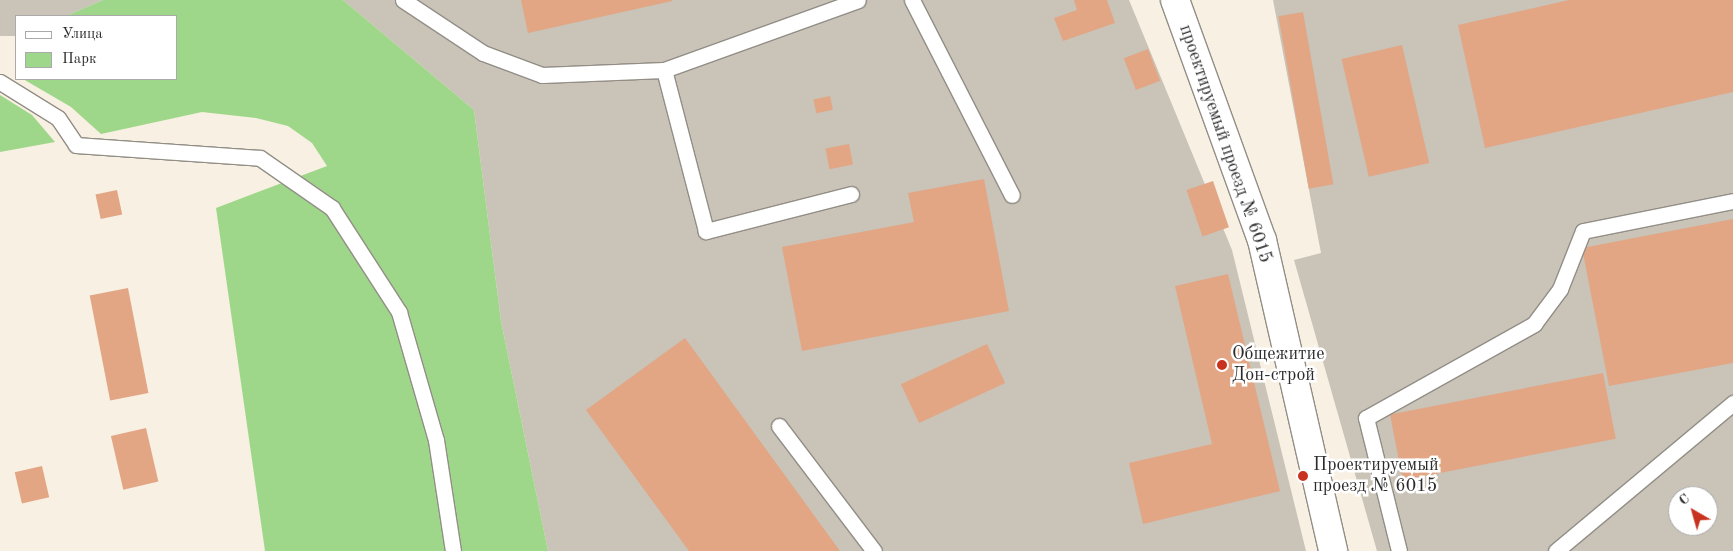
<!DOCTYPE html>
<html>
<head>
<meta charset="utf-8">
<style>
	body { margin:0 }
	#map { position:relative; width:1733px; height:551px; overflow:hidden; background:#f8f0e2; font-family:"Old Standard TT",serif }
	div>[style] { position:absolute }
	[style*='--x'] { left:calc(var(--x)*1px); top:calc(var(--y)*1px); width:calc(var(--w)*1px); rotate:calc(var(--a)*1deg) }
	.industrial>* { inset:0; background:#c9c3b8 }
	.green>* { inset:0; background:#9fd78a }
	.building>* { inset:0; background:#e2a684; transform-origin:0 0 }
	.roads { filter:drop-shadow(1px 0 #928e86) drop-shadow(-1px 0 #928e86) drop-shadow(0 1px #928e86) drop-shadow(0 -1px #928e86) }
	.lane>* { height:15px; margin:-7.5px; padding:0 7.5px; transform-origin:7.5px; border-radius:7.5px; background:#fff }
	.secondary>* { height:28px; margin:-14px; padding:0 14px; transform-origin:14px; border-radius:14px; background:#fff }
	.dots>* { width:14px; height:14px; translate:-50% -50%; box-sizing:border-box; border:2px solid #fff; border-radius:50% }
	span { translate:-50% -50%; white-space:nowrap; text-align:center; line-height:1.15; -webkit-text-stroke:5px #fff; paint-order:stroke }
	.street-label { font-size:18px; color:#2b2b2b }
	.poi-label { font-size:18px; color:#2b2b2b }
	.left { translate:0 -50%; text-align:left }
	.legend { position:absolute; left:15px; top:15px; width:162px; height:65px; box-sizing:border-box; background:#fff; border:1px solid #aaa; margin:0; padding:6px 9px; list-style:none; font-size:15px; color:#2b2b2b }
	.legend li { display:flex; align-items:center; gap:10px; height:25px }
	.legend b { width:25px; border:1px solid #aaa }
	.north { position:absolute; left:1668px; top:486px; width:50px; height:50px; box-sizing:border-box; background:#fff; border:1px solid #aaa; border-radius:50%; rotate:322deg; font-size:14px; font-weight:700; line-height:20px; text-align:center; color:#2b2b2b }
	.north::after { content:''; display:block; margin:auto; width:18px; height:22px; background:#c8321e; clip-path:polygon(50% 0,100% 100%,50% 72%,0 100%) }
</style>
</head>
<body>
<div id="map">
	<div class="industrial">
		<i style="clip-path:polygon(0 0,103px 0,66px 16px,16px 16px,16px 36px,0 36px)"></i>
		<i style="clip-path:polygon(343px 0,1129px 0,1232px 250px,1306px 551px,548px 551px,501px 321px,474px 110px)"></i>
		<i style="clip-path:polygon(evenodd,1273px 0,1733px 0,1733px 551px,1377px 551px,1294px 260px,1321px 253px,1273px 0,1678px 496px,1708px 496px,1708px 526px,1678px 526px,1678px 496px)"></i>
	</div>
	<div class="green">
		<i style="clip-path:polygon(103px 0,343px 0,474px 110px,501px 321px,548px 551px,265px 551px,216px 208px,327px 166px,312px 143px,288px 126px,256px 118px,202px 112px,101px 134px,71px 107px,23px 79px,176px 79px,176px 16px,66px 16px)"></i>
		<i style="clip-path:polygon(0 95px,32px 115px,55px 142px,0 152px)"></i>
	</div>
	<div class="building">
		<i style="clip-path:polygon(521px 0,672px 0,672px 1px,528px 33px)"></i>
		<i style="clip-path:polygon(1074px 0,1107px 0,1115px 23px,1063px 41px,1054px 18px,1077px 10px)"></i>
		<i style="clip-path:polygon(1569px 0,1733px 0,1733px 92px,1485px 148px,1458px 25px)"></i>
		<i style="left:1303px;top:12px;width:175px;height:25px;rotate:80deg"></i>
		<i style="left:1402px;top:45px;width:121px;height:62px;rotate:77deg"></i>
		<i style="left:1148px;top:49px;width:34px;height:26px;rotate:69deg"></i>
		<i style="left:830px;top:96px;width:14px;height:17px;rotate:78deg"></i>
		<i style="left:849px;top:144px;width:21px;height:24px;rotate:79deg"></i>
		<i style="clip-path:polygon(984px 179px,1009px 311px,802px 351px,782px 247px,914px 222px,908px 193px)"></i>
		<i style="left:1213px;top:181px;width:49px;height:28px;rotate:71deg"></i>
		<i style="left:117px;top:190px;width:25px;height:22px;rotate:78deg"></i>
		<i style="clip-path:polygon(1733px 219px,1733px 363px,1609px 386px,1582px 248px)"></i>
		<i style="clip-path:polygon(1228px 274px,1280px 491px,1143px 524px,1129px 463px,1212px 444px,1175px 286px)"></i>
		<i style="left:128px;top:288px;width:107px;height:39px;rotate:79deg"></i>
		<i style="clip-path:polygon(685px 338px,840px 551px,689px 551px,586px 410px)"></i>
		<i style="left:987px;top:344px;width:43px;height:95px;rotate:65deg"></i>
		<i style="left:1603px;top:373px;width:67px;height:217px;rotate:79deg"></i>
		<i style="left:146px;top:428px;width:55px;height:36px;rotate:77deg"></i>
		<i style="left:42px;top:466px;width:32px;height:28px;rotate:77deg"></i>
	</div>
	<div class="roads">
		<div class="lane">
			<i style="--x:403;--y:0;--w:96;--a:33.5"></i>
			<i style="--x:483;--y:53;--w:63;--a:20.4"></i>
			<i style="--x:542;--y:75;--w:122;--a:-2.3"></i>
			<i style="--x:912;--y:0;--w:219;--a:62.9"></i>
			<i style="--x:0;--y:82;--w:68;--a:31.8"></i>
			<i style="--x:58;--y:118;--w:32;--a:56"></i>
			<i style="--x:76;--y:145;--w:184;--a:4"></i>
			<i style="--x:260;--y:158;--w:88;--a:34.8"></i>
			<i style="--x:332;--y:208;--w:124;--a:57.2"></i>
			<i style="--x:399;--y:312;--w:133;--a:73.9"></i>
			<i style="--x:436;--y:440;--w:112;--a:81.3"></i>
			<i style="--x:851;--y:194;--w:150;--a:165.7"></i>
			<i style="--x:706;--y:231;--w:166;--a:-104.6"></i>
			<i style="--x:664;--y:70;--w:206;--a:-19.8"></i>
			<i style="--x:779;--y:426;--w:157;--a:52.8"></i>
			<i style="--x:1399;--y:551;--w:137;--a:-103.9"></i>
			<i style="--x:1366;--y:418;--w:193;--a:-29.2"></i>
			<i style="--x:1534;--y:324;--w:44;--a:-53.4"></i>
			<i style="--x:1560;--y:289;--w:62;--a:-68.4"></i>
			<i style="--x:1583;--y:231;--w:153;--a:-11.3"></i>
			<i style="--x:1556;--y:551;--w:231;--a:-39.9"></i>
		</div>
		<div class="secondary">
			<i style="--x:1175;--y:0;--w:255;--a:70.1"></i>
			<i style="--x:1262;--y:240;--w:319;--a:77.1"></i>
		</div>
	</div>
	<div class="dots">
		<i style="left:1222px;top:365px;background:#c8321e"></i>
		<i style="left:1303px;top:476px;background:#c8321e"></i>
	</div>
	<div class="street-label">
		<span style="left:1225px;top:144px;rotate:71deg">проектируемый проезд № 6015</span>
	</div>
	<div class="poi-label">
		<span class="left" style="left:1232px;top:365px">Общежитие<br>Дон-строй</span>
		<span class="left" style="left:1313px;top:476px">Проектируемый<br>проезд № 6015</span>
	</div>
	<ul class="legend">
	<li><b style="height:6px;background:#fff"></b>Улица</li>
	<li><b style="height:14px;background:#9fd78a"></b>Парк</li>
	</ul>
	<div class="north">С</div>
</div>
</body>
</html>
